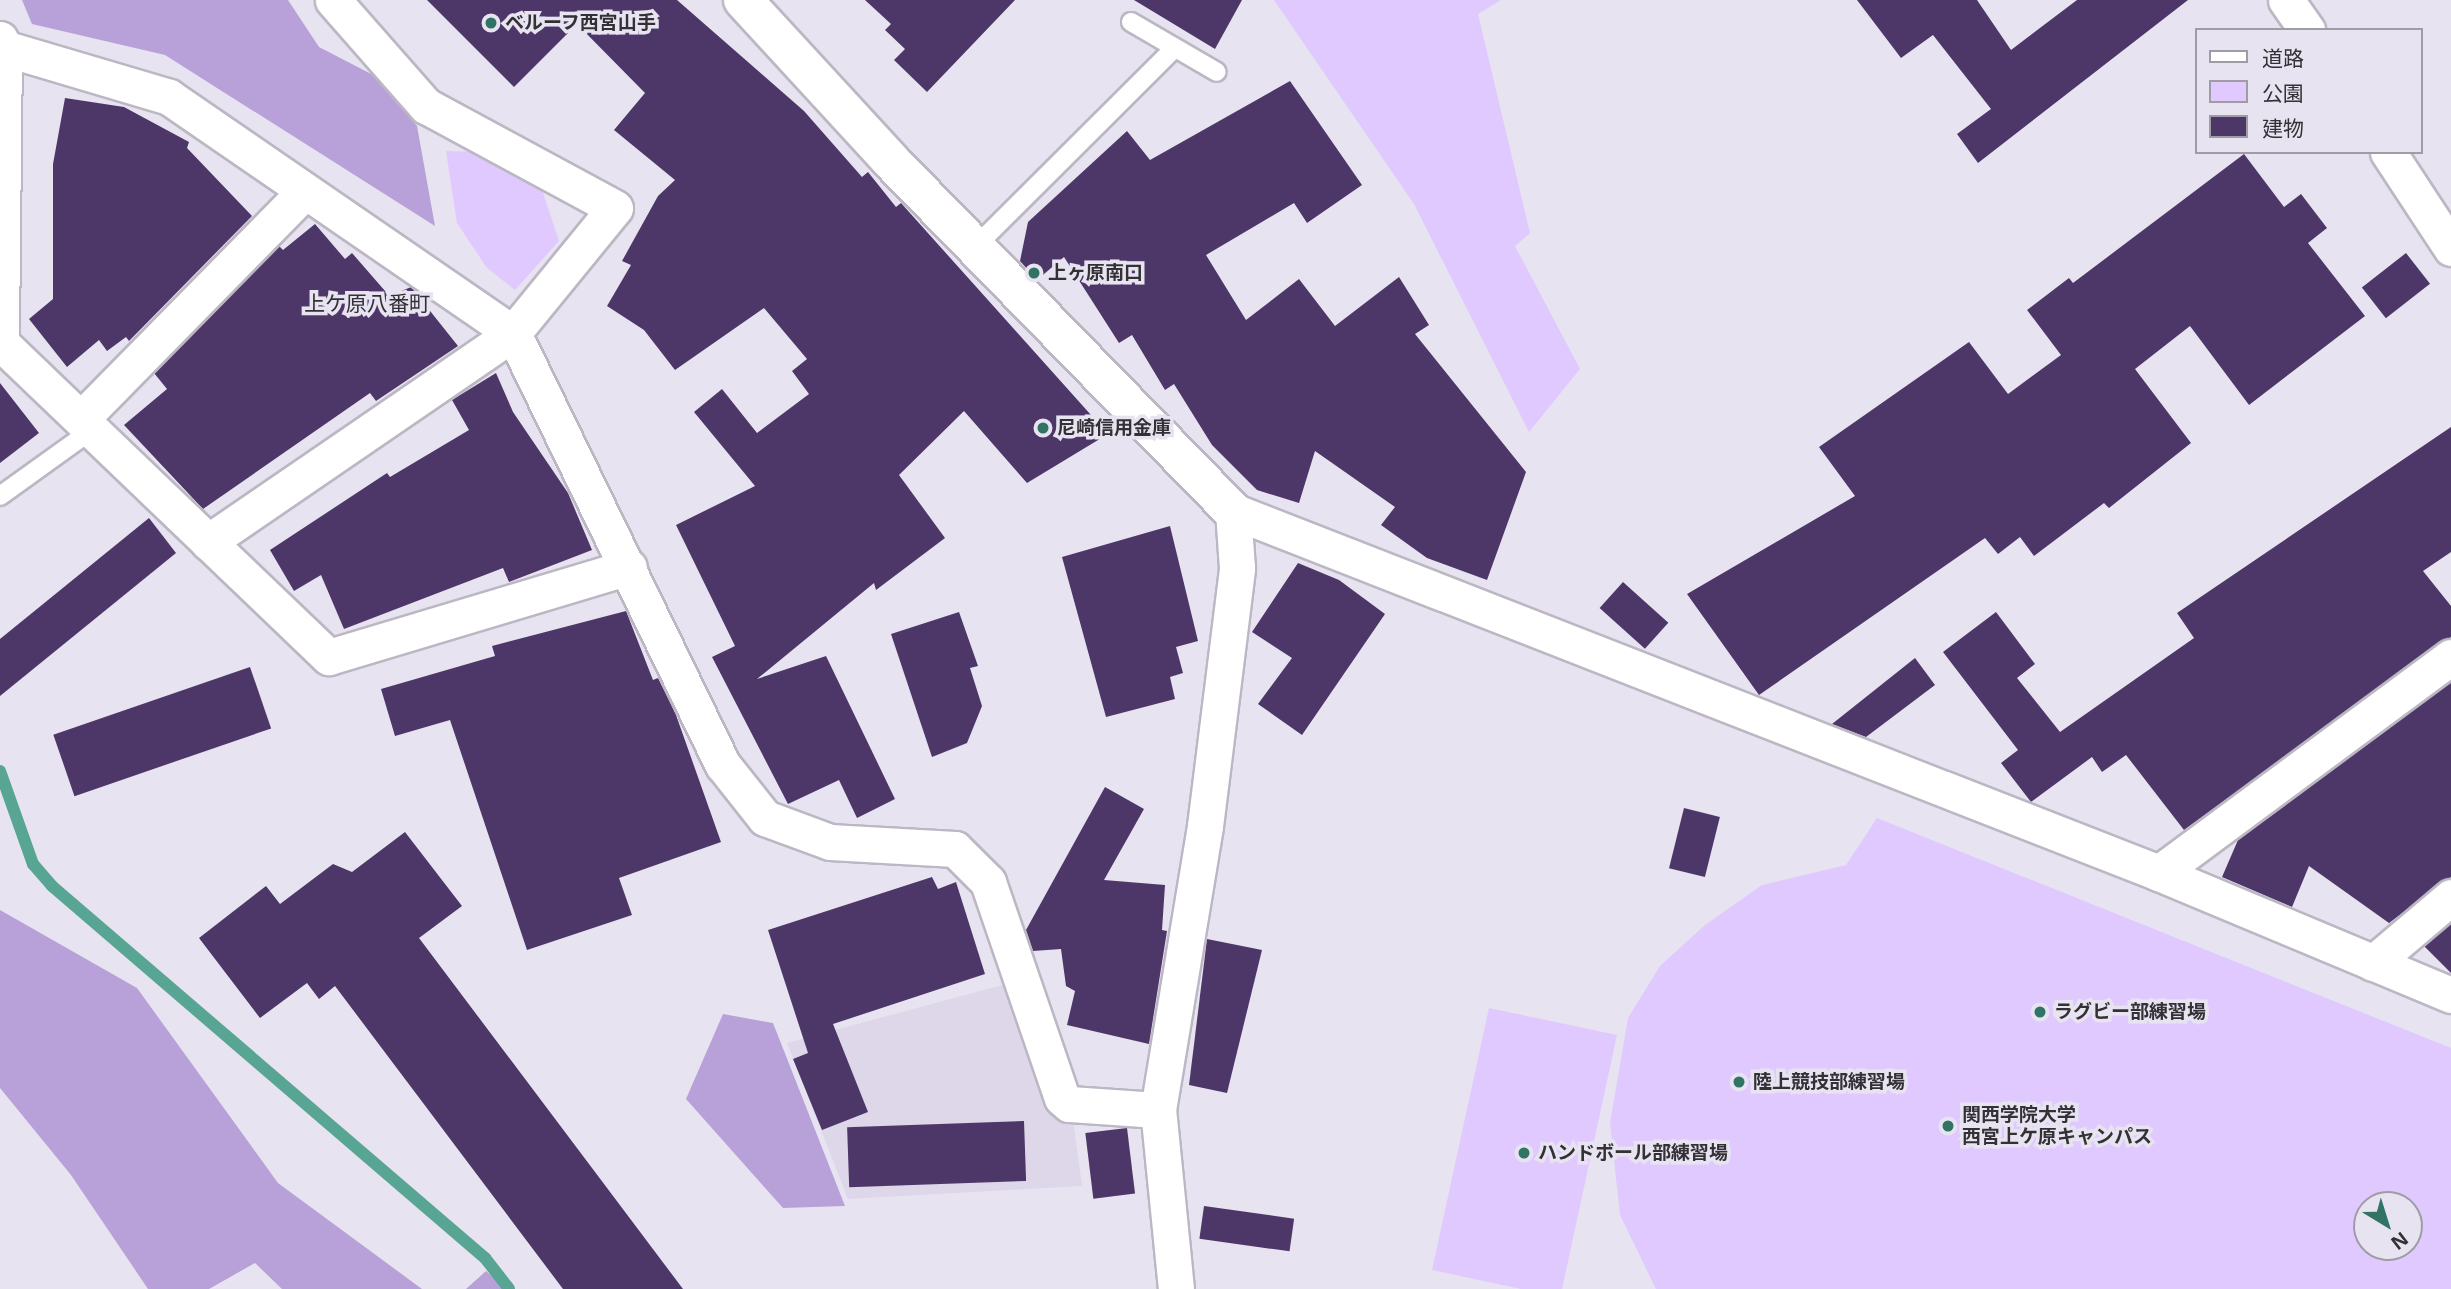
<!DOCTYPE html>
<html>
<head>
<meta charset="utf-8">
<style>
	body { margin:0 }
	#map { position:relative; width:2451px; height:1289px; overflow:hidden; background:#e8e3f0; font-family:"Open Sans","Noto Sans JP",sans-serif }
	div>[style] { position:absolute }
	[style*='--x'] { left:calc(var(--x)*1px); top:calc(var(--y)*1px); width:calc(var(--w)*1px); rotate:calc(var(--a)*1deg) }
	.built>* { inset:0; background:#ded6e9 }
	.green>* { inset:0; background:#dfc9fe }
	.forest>* { inset:0; background:#b8a1d9 }
	.stream>* { height:12px; margin:-6px; padding:0 6px; transform-origin:6px; border-radius:6px; background:#57a592 }
	.building>* { inset:0; background:#4d3768; transform-origin:0 0 }
	.roads { filter:drop-shadow(2px 0 #bcb7c3) drop-shadow(-2px 0 #bcb7c3) drop-shadow(0 2px #bcb7c3) drop-shadow(0 -2px #bcb7c3) }
	.lane>* { height:18px; margin:-9px; padding:0 9px; transform-origin:9px; border-radius:9px; background:#fff }
	.street>* { height:35px; margin:-17.5px; padding:0 17.5px; transform-origin:17.5px; border-radius:17.5px; background:#fff }
	.secondary>* { height:38px; margin:-19px; padding:0 19px; transform-origin:19px; border-radius:19px; background:#fff }
	.dots>* { width:19px; height:19px; translate:-50% -50%; box-sizing:border-box; border:4px solid #e8e3f0; border-radius:50% }
	span { translate:-50% -50%; white-space:nowrap; text-align:center; line-height:1.15; -webkit-text-stroke:7px #e8e3f0; paint-order:stroke }
	.poi-label { font-size:19px; color:#333136; font-weight:700 }
	.left { translate:0 -50%; text-align:left }
	.neighbourhood-label { font-size:21px; color:#333136 }
	.legend { position:absolute; left:2195px; top:28px; width:228px; height:126px; box-sizing:border-box; background:#e8e3f0; border:2px solid #a09ca6; margin:0; padding:9px 12px; list-style:none; font-size:21px; color:#333136 }
	.legend li { display:flex; align-items:center; gap:14px; height:35px }
	.legend b { width:35px; border:2px solid #a09ca6 }
	.north { position:absolute; left:2353px; top:1191px; width:70px; height:70px; box-sizing:border-box; background:#e8e3f0; border:2px solid #a09ca6; border-radius:50%; rotate:142deg; font-size:19px; font-weight:700; line-height:28px; text-align:center; color:#333136 }
	.north::after { content:''; display:block; margin:auto; width:24px; height:32px; background:#317364; clip-path:polygon(50% 0,100% 100%,50% 72%,0 100%) }
</style>
</head>
<body>
<div id="map">
	<div class="built">
		<i style="clip-path:polygon(1006px 984px,1055px 1119px,1073px 1120px,1082px 1186px,848px 1199px,787px 1043px)"></i>
	</div>
	<div class="green">
		<i style="clip-path:polygon(1274px 0,1501px 0,1478px 14px,1530px 233px,1515px 246px,1580px 369px,1529px 432px,1414px 204px)"></i>
		<i style="clip-path:polygon(446px 151px,483px 152px,541px 187px,559px 241px,515px 290px,487px 268px,457px 223px)"></i>
		<i style="clip-path:polygon(evenodd,1877px 818px,2451px 1048px,2451px 1289px,1656px 1289px,1620px 1215px,1610px 1123px,1628px 1018px,1660px 966px,1705px 925px,1762px 885px,1846px 865px,1877px 818px,2367px 1205px,2409px 1205px,2409px 1247px,2367px 1247px,2367px 1205px)"></i>
		<i style="clip-path:polygon(1489px 1008px,1617px 1035px,1562px 1289px,1521px 1289px,1432px 1270px)"></i>
	</div>
	<div class="forest">
		<i style="clip-path:polygon(22px 0,288px 0,319px 47px,377px 77px,417px 126px,435px 226px,165px 55px,32px 24px)"></i>
		<i style="clip-path:polygon(0 910px,137px 988px,278px 1183px,422px 1289px,282px 1289px,255px 1263px,209px 1289px,148px 1289px,71px 1175px,0 1088px)"></i>
		<i style="clip-path:polygon(723px 1014px,773px 1023px,845px 1206px,783px 1208px,686px 1099px)"></i>
		<i style="clip-path:polygon(486px 1271px,507px 1289px,466px 1289px)"></i>
	</div>
	<div class="stream">
		<i style="--x:0;--y:771;--w:99;--a:70.5"></i>
		<i style="--x:33;--y:864;--w:29;--a:49"></i>
		<i style="--x:52;--y:886;--w:571;--a:40.67"></i>
		<i style="--x:485;--y:1258;--w:39;--a:52"></i>
	</div>
	<div class="building">
		<i style="clip-path:polygon(427px 0,677px 0,804px 111px,862px 177px,868px 172px,896px 207px,901px 203px,1108px 434px,1027px 483px,964px 411px,899px 475px,945px 538px,876px 590px,874px 583px,757px 679px,826px 656px,895px 799px,857px 818px,839px 780px,788px 804px,712px 657px,735px 646px,676px 525px,755px 486px,694px 412px,722px 389px,757px 433px,809px 394px,792px 371px,807px 359px,764px 308px,675px 370px,644px 330px,607px 306px,631px 265px,622px 261px,658px 196px,675px 180px,614px 130px,645px 93px,577px 24px,514px 87px)"></i>
		<i style="clip-path:polygon(865px 0,1015px 0,927px 92px,894px 60px,905px 49px,885px 30px,891px 24px)"></i>
		<i style="clip-path:polygon(1134px 0,1242px 0,1215px 49px)"></i>
		<i style="clip-path:polygon(1857px 0,1977px 0,2011px 50px,2077px 0,2188px 0,1978px 163px,1957px 134px,1991px 109px,1933px 35px,1901px 58px)"></i>
		<i style="clip-path:polygon(1290px 81px,1362px 185px,1307px 223px,1294px 203px,1206px 255px,1246px 320px,1299px 279px,1335px 326px,1399px 277px,1429px 325px,1415px 334px,1526px 472px,1487px 580px,1427px 558px,1381px 525px,1395px 507px,1315px 451px,1299px 503px,1257px 490px,1212px 445px,1174px 384px,1165px 390px,1132px 335px,1119px 343px,1064px 257px,1037px 280px,1020px 261px,1028px 222px,1127px 131px,1150px 160px)"></i>
		<i style="clip-path:polygon(65px 98px,124px 107px,189px 142px,187px 148px,252px 216px,129px 341px,126px 337px,107px 351px,99px 340px,67px 367px,29px 319px,53px 299px,53px 164px)"></i>
		<i style="clip-path:polygon(2244px 154px,2284px 207px,2301px 194px,2327px 228px,2308px 243px,2365px 316px,2249px 405px,2190px 326px,2135px 369px,2191px 443px,2109px 508px,2104px 503px,2034px 556px,2020px 537px,1998px 554px,1985px 538px,1759px 695px,1687px 594px,1855px 496px,1819px 447px,1969px 342px,2008px 394px,2061px 355px,2027px 310px,2069px 278px,2073px 283px)"></i>
		<i style="clip-path:polygon(315px 224px,345px 259px,352px 253px,399px 307px,392px 295px,411px 287px,458px 346px,376px 401px,370px 393px,203px 509px,124px 425px,167px 389px,154px 373px,279px 246px,283px 250px)"></i>
		<i style="left:2406px;top:253px;width:39px;height:56px;rotate:52deg"></i>
		<i style="clip-path:polygon(496px 373px,513px 412px,568px 493px,592px 550px,509px 582px,503px 568px,344px 629px,321px 575px,294px 591px,270px 550px,387px 473px,390px 477px,469px 430px,452px 400px)"></i>
		<i style="clip-path:polygon(0 383px,39px 433px,0 463px)"></i>
		<i style="clip-path:polygon(2451px 427px,2451px 552px,2423px 571px,2451px 606px,2451px 637px,2184px 830px,2126px 755px,2102px 772px,2092px 757px,2031px 802px,2001px 763px,2018px 750px,1943px 652px,1996px 612px,2035px 664px,2017px 678px,2060px 732px,2194px 638px,2177px 613px)"></i>
		<i style="clip-path:polygon(149px 518px,176px 553px,0 696px,0 639px)"></i>
		<i style="clip-path:polygon(1170px 526px,1198px 641px,1176px 647px,1183px 673px,1170px 677px,1175px 699px,1106px 717px,1062px 557px)"></i>
		<i style="clip-path:polygon(1298px 563px,1339px 580px,1385px 614px,1302px 735px,1258px 704px,1292px 658px,1252px 632px)"></i>
		<i style="left:1623px;top:582px;width:61px;height:35px;rotate:42deg"></i>
		<i style="clip-path:polygon(626px 611px,653px 680px,658px 678px,676px 715px,721px 842px,619px 878px,632px 915px,527px 950px,450px 720px,395px 736px,381px 689px,495px 656px,492px 646px)"></i>
		<i style="clip-path:polygon(959px 612px,978px 666px,970px 668px,982px 706px,967px 743px,932px 757px,891px 634px)"></i>
		<i style="clip-path:polygon(1915px 658px,1935px 685px,1866px 737px,1832px 724px)"></i>
		<i style="left:250px;top:667px;width:65px;height:208px;rotate:71deg"></i>
		<i style="clip-path:polygon(2451px 682px,2451px 877px,2389px 923px,2309px 866px,2292px 907px,2222px 877px,2238px 840px)"></i>
		<i style="clip-path:polygon(1105px 787px,1144px 809px,1104px 880px,1165px 885px,1162px 930px,1167px 931px,1149px 1044px,1067px 1025px,1075px 991px,1066px 986px,1061px 949px,1033px 951px,1026px 930px)"></i>
		<i style="left:1684px;top:808px;width:37px;height:62px;rotate:14deg"></i>
		<i style="clip-path:polygon(405px 832px,462px 906px,419px 938px,683px 1289px,563px 1289px,335px 986px,319px 999px,307px 983px,260px 1018px,199px 938px,266px 886px,280px 904px,333px 864px,352px 872px)"></i>
		<i style="clip-path:polygon(932px 877px,938px 889px,956px 882px,985px 974px,833px 1024px,868px 1112px,822px 1130px,793px 1059px,808px 1053px,768px 930px)"></i>
		<i style="clip-path:polygon(2451px 923px,2451px 973px,2424px 946px)"></i>
		<i style="clip-path:polygon(1207px 939px,1262px 950px,1227px 1093px,1189px 1085px)"></i>
		<i style="left:1024px;top:1121px;width:60px;height:177px;rotate:88deg"></i>
		<i style="left:1127px;top:1128px;width:66px;height:42px;rotate:83deg"></i>
		<i style="left:1204px;top:1206px;width:91px;height:33px;rotate:8deg"></i>
	</div>
	<div class="roads">
		<div class="lane">
			<i style="--x:1131;--y:22;--w:99;--a:30.2"></i>
			<i style="--x:975;--y:247;--w:282;--a:-44.9"></i>
			<i style="--x:0;--y:496;--w:113;--a:-35.7"></i>
		</div>
		<div class="street">
			<i style="--x:2286;--y:0;--w:37;--a:55"></i>
			<i style="--x:0;--y:39;--w:10;--a:66"></i>
			<i style="--x:4;--y:48;--w:172;--a:16.5"></i>
			<i style="--x:169;--y:97;--w:417;--a:34.5"></i>
			<i style="--x:513;--y:333;--w:480;--a:64.1"></i>
			<i style="--x:723;--y:765;--w:68;--a:51.6"></i>
			<i style="--x:765;--y:818;--w:69;--a:20.3"></i>
			<i style="--x:830;--y:842;--w:125;--a:3.2"></i>
			<i style="--x:955;--y:849;--w:47;--a:45"></i>
			<i style="--x:988;--y:882;--w:228;--a:71.1"></i>
			<i style="--x:1062;--y:1098;--w:9;--a:41"></i>
			<i style="--x:1069;--y:1104;--w:89;--a:3.9"></i>
			<i style="--x:4;--y:48;--w:295;--a:90.6"></i>
			<i style="--x:1;--y:343;--w:454;--a:43.8"></i>
			<i style="--x:329;--y:657;--w:313;--a:-16.7"></i>
			<i style="--x:2388;--y:152;--w:115;--a:56.7"></i>
			<i style="--x:81;--y:419;--w:318;--a:-45.5"></i>
			<i style="--x:208;--y:542;--w:370;--a:-34.4"></i>
			<i style="--x:513;--y:333;--w:161;--a:-50.8"></i>
			<i style="--x:615;--y:208;--w:215;--a:-151.6"></i>
			<i style="--x:426;--y:106;--w:141;--a:-131.3"></i>
			<i style="--x:2159;--y:873;--w:363;--a:-36.5"></i>
			<i style="--x:2373;--y:963;--w:102;--a:-40.2"></i>
			<i style="--x:1176;--y:1289;--w:180;--a:-95.7"></i>
			<i style="--x:1158;--y:1110;--w:288;--a:-80.6"></i>
			<i style="--x:1205;--y:826;--w:260;--a:-82.9"></i>
			<i style="--x:1237;--y:568;--w:57;--a:-94"></i>
			<i style="--x:1233;--y:511;--w:994;--a:21.35"></i>
			<i style="--x:2159;--y:873;--w:316;--a:22.7"></i>
		</div>
		<div class="secondary">
			<i style="--x:743;--y:0;--w:217;--a:47.4"></i>
			<i style="--x:890;--y:160;--w:491;--a:45.7"></i>
		</div>
	</div>
	<div class="dots">
		<i style="left:491px;top:23px;background:#317364"></i>
		<i style="left:1034px;top:273px;background:#317364"></i>
		<i style="left:1043px;top:428px;background:#317364"></i>
		<i style="left:2040px;top:1012px;background:#317364"></i>
		<i style="left:1739px;top:1082px;background:#317364"></i>
		<i style="left:1948px;top:1126px;background:#317364"></i>
		<i style="left:1524px;top:1153px;background:#317364"></i>
	</div>
	<div class="poi-label">
		<span class="left" style="left:505px;top:23px">ベルーフ西宮山手</span>
		<span class="left" style="left:1048px;top:273px">上ヶ原南口</span>
		<span class="left" style="left:1057px;top:428px">尼崎信用金庫</span>
		<span class="left" style="left:2054px;top:1012px">ラグビー部練習場</span>
		<span class="left" style="left:1753px;top:1082px">陸上競技部練習場</span>
		<span class="left" style="left:1962px;top:1126px">関西学院大学<br>西宮上ケ原キャンパス</span>
		<span class="left" style="left:1538px;top:1153px">ハンドボール部練習場</span>
	</div>
	<div class="neighbourhood-label">
		<span style="left:367px;top:303px">上ケ原八番町</span>
	</div>
	<ul class="legend">
	<li><b style="height:9px;background:#fff"></b>道路</li>
	<li><b style="height:19px;background:#dfc9fe"></b>公園</li>
	<li><b style="height:19px;background:#4d3768"></b>建物</li>
	</ul>
	<div class="north">N</div>
</div>
</body>
</html>
